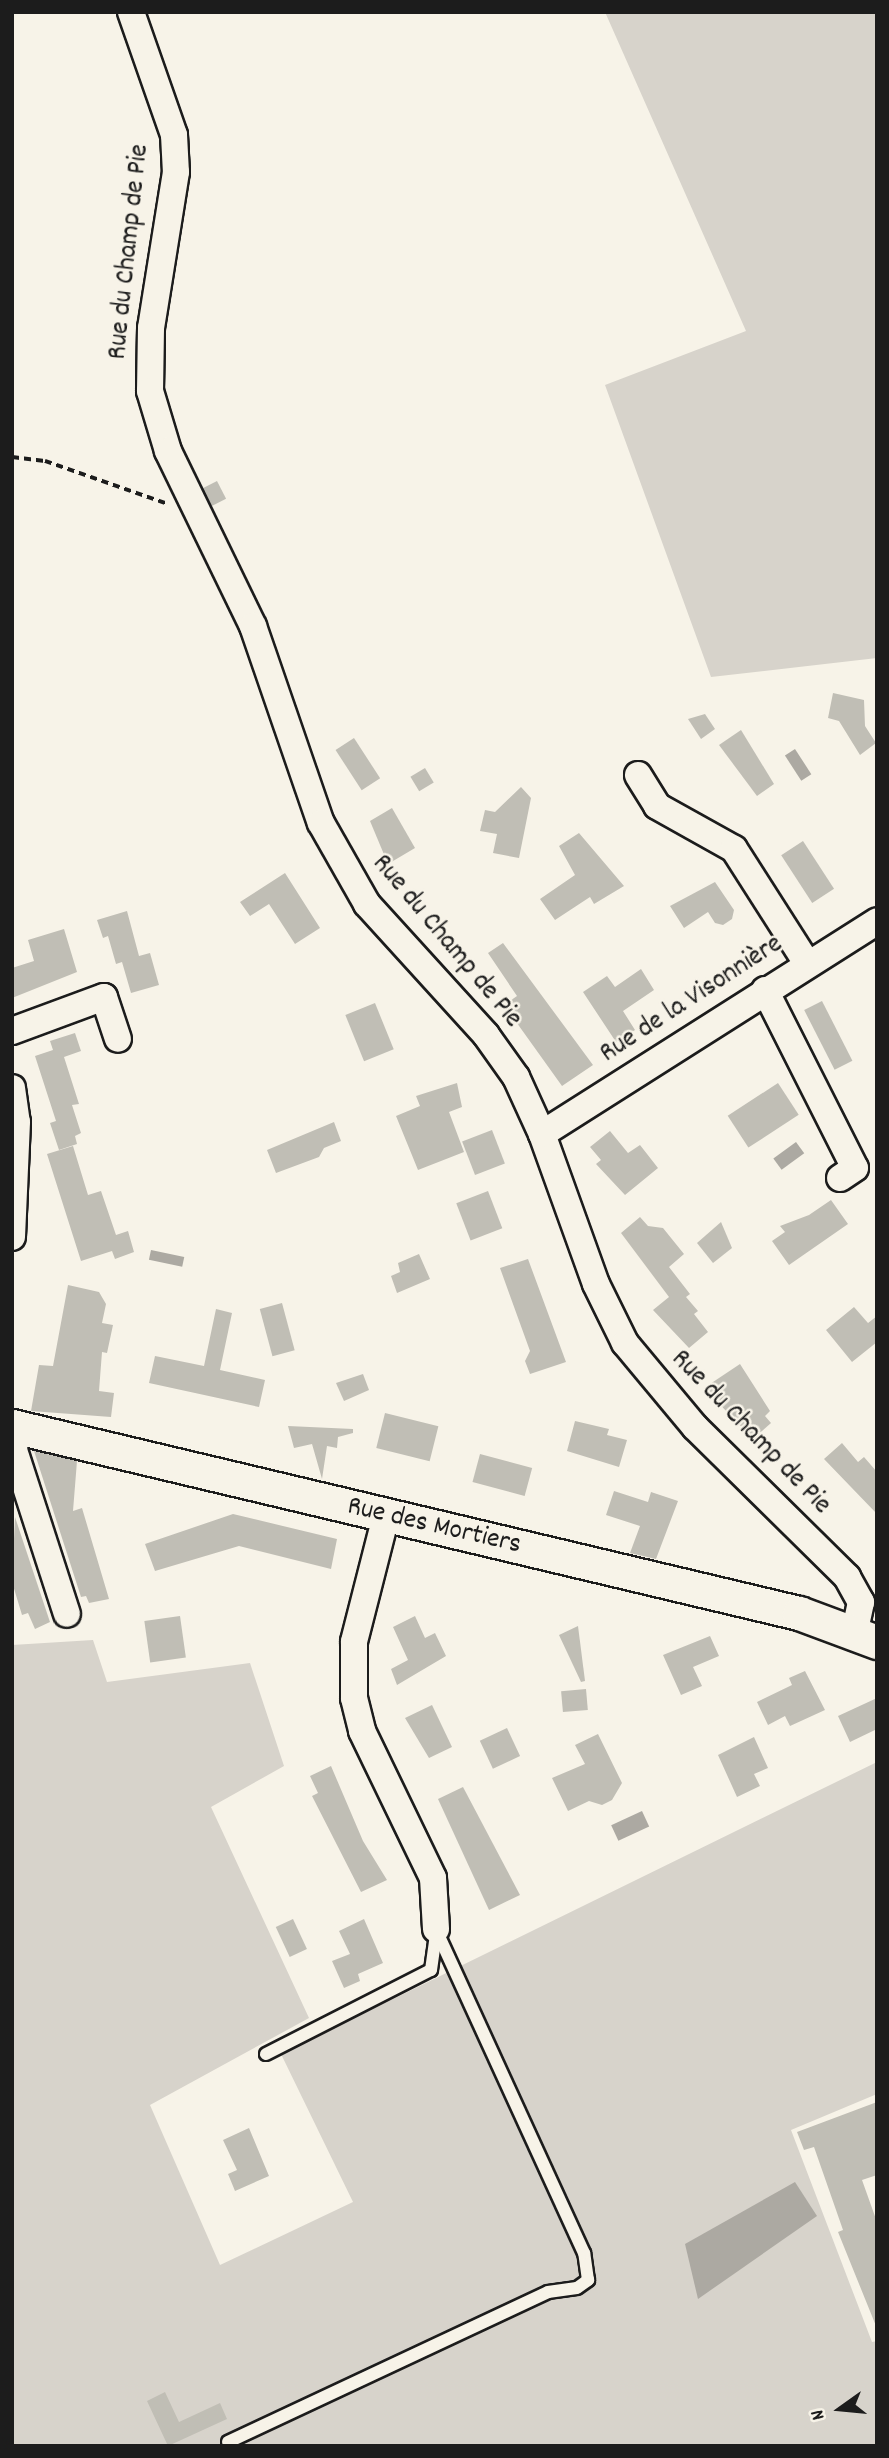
<!DOCTYPE html>
<html>
<head>
<meta charset="utf-8">
<style>
	body { margin:0 }
	#map { position:relative; width:889px; height:2458px; overflow:hidden; background:#f7f3e8; font-family:Dekko,sans-serif }
	div>[style] { position:absolute }
	[style*='--x'] { left:calc(var(--x)*1px); top:calc(var(--y)*1px); width:calc(var(--w)*1px); rotate:calc(var(--a)*1deg) }
	.green>* { inset:0; background:#d7d3cb }
	.water>* { inset:0; background:#aca9a2; transform-origin:0 0 }
	.building>* { inset:0; background:#c0beb5; transform-origin:0 0 }
	.path>* { height:3.5px; margin-top:-1.75px; transform-origin:0; background:repeating-linear-gradient(90deg,#1c1c1c 0 7px,transparent 0 12px) }
	.roads { filter:drop-shadow(2px 0 #1c1c1c) drop-shadow(-2px 0 #1c1c1c) drop-shadow(0 2px #1c1c1c) drop-shadow(0 -2px #1c1c1c) }
	.service>* { height:12px; margin:-6px; padding:0 6px; transform-origin:6px; border-radius:6px; background:#f7f3e8 }
	.minor>* { height:26px; margin:-13px; padding:0 13px; transform-origin:13px; border-radius:13px; background:#f7f3e8 }
	.tertiary>* { height:33px; margin:-16.5px; padding:0 16.5px; transform-origin:16.5px; border-radius:16.5px; background:#f7f3e8 }
	span { translate:-50% -50%; white-space:nowrap; text-align:center; line-height:1.15; -webkit-text-stroke:5px #f7f3e8; paint-order:stroke }
	.street-label { font-size:28px; color:#1c1c1c }
	.frame { position:absolute; inset:0; border:14px solid #1c1c1c; pointer-events:none }
	.north { position:absolute; left:805px; top:2374px; width:70px; height:70px; -webkit-text-stroke:5px #f7f3e8; paint-order:stroke; rotate:255deg; font-size:19px; font-weight:700; line-height:28px; text-align:center; color:#1c1c1c }
	.north::after { content:''; display:block; margin:auto; width:24px; height:32px; background:#1c1c1c; clip-path:polygon(50% 0,100% 100%,50% 72%,0 100%) }
</style>
</head>
<body>
<div id="map">
	<div class="green">
		<i style="clip-path:polygon(605px 12px,877px 12px,877px 658px,711px 677px,605px 385px,746px 331px)"></i>
		<i style="clip-path:polygon(93px 1640px,107px 1682px,250px 1663px,284px 1766px,211px 1807px,309px 2018px,150px 2105px,220px 2265px,353px 2202px,281px 2054px,877px 1762px,877px 2094px,791px 2130px,872px 2342px,877px 2341px,877px 2446px,12px 2446px,12px 1645px)"></i>
	</div>
	<div class="water">
		<i style="left:795px;top:749px;width:30px;height:12px;rotate:57deg"></i>
		<i style="left:796px;top:1142px;width:14px;height:28px;rotate:54deg"></i>
		<i style="left:151px;top:1250px;width:34px;height:10px;rotate:12deg"></i>
		<i style="left:642px;top:1811px;width:17px;height:34px;rotate:65deg"></i>
		<i style="clip-path:polygon(795px 2182px,817px 2216px,698px 2299px,685px 2244px)"></i>
	</div>
	<div class="building">
		<i style="left:217px;top:481px;width:20px;height:16px;rotate:63deg"></i>
		<i style="clip-path:polygon(833px 693px,864px 700px,865px 726px,876px 743px,860px 755px,839px 721px,828px 718px)"></i>
		<i style="clip-path:polygon(705px 714px,715px 729px,701px 739px,688px 719px)"></i>
		<i style="clip-path:polygon(741px 730px,774px 784px,757px 796px,719px 745px)"></i>
		<i style="left:354px;top:738px;width:48px;height:22px;rotate:57deg"></i>
		<i style="left:425px;top:768px;width:17px;height:17px;rotate:59deg"></i>
		<i style="clip-path:polygon(521px 787px,531px 798px,519px 858px,493px 853px,497px 834px,480px 831px,485px 810px,495px 812px)"></i>
		<i style="clip-path:polygon(392px 808px,415px 848px,388px 864px,370px 821px)"></i>
		<i style="clip-path:polygon(579px 833px,624px 886px,594px 904px,590px 897px,555px 920px,540px 899px,575px 875px,559px 846px)"></i>
		<i style="left:803px;top:841px;width:57px;height:26px;rotate:57deg"></i>
		<i style="clip-path:polygon(285px 873px,320px 928px,295px 944px,269px 904px,250px 916px,240px 902px)"></i>
		<i style="clip-path:polygon(715px 882px,734px 910px,732px 919px,723px 925px,715px 923px,708px 912px,684px 928px,670px 906px)"></i>
		<i style="clip-path:polygon(127px 911px,139px 956px,150px 953px,159px 985px,131px 993px,122px 962px,116px 964px,108px 936px,103px 938px,97px 920px)"></i>
		<i style="clip-path:polygon(64px 929px,77px 972px,12px 998px,12px 968px,34px 961px,28px 940px)"></i>
		<i style="clip-path:polygon(503px 943px,593px 1065px,562px 1086px,504px 1005px,517px 996px,488px 953px)"></i>
		<i style="clip-path:polygon(641px 969px,654px 990px,623px 1011px,635px 1030px,616px 1042px,583px 992px,607px 976px,615px 987px)"></i>
		<i style="left:822px;top:1001px;width:67px;height:20px;rotate:63deg"></i>
		<i style="left:375px;top:1003px;width:50px;height:32px;rotate:68deg"></i>
		<i style="clip-path:polygon(75px 1033px,81px 1051px,64px 1057px,79px 1104px,72px 1105px,81px 1133px,75px 1136px,77px 1144px,59px 1150px,50px 1123px,56px 1121px,35px 1056px,53px 1050px,50px 1041px)"></i>
		<i style="clip-path:polygon(457px 1083px,462px 1107px,449px 1112px,464px 1152px,418px 1170px,396px 1116px,420px 1106px,416px 1096px)"></i>
		<i style="left:778px;top:1083px;width:38px;height:60px;rotate:57deg"></i>
		<i style="clip-path:polygon(334px 1122px,341px 1141px,324px 1148px,319px 1157px,276px 1173px,267px 1150px)"></i>
		<i style="left:492px;top:1130px;width:36px;height:32px;rotate:69deg"></i>
		<i style="clip-path:polygon(610px 1131px,628px 1153px,640px 1145px,658px 1168px,625px 1195px,596px 1164px,601px 1160px,590px 1147px)"></i>
		<i style="clip-path:polygon(73px 1146px,88px 1195px,101px 1191px,116px 1235px,128px 1231px,134px 1252px,115px 1259px,112px 1251px,81px 1261px,47px 1154px)"></i>
		<i style="left:488px;top:1191px;width:40px;height:34px;rotate:69deg"></i>
		<i style="clip-path:polygon(831px 1200px,848px 1224px,789px 1265px,772px 1241px,785px 1232px,780px 1226px,809px 1215px)"></i>
		<i style="clip-path:polygon(640px 1217px,648px 1226px,663px 1228px,684px 1254px,669px 1267px,690px 1294px,686px 1297px,698px 1311px,694px 1314px,708px 1332px,689px 1348px,653px 1310px,669px 1297px,621px 1233px)"></i>
		<i style="clip-path:polygon(721px 1222px,732px 1248px,713px 1263px,697px 1243px)"></i>
		<i style="clip-path:polygon(419px 1254px,430px 1279px,397px 1293px,391px 1276px,400px 1272px,398px 1263px)"></i>
		<i style="clip-path:polygon(528px 1259px,566px 1362px,530px 1374px,525px 1361px,530px 1351px,500px 1268px)"></i>
		<i style="clip-path:polygon(68px 1285px,99px 1292px,106px 1304px,102px 1323px,113px 1325px,107px 1353px,102px 1352px,99px 1391px,114px 1393px,111px 1417px,31px 1411px,39px 1365px,53px 1366px)"></i>
		<i style="left:282px;top:1303px;width:49px;height:23px;rotate:75deg"></i>
		<i style="clip-path:polygon(854px 1307px,868px 1323px,877px 1316px,877px 1342px,852px 1362px,826px 1330px)"></i>
		<i style="clip-path:polygon(216px 1309px,232px 1313px,220px 1370px,265px 1380px,259px 1407px,149px 1383px,155px 1356px,204px 1366px)"></i>
		<i style="clip-path:polygon(740px 1364px,770px 1411px,765px 1416px,771px 1423px,753px 1439px,704px 1388px)"></i>
		<i style="clip-path:polygon(363px 1374px,369px 1390px,344px 1401px,336px 1383px)"></i>
		<i style="left:385px;top:1413px;width:55px;height:36px;rotate:14deg"></i>
		<i style="clip-path:polygon(575px 1421px,609px 1429px,607px 1435px,627px 1440px,619px 1467px,567px 1451px)"></i>
		<i style="clip-path:polygon(288px 1426px,353px 1429px,353px 1433px,338px 1437px,337px 1448px,327px 1446px,322px 1479px,312px 1444px,294px 1448px)"></i>
		<i style="clip-path:polygon(842px 1443px,858px 1462px,864px 1457px,877px 1472px,877px 1514px,824px 1459px)"></i>
		<i style="clip-path:polygon(34px 1451px,77px 1461px,73px 1511px,82px 1508px,109px 1599px,89px 1603px,86px 1596px,81px 1597px)"></i>
		<i style="left:480px;top:1454px;width:54px;height:29px;rotate:15deg"></i>
		<i style="clip-path:polygon(614px 1491px,648px 1502px,651px 1492px,678px 1501px,656px 1559px,630px 1553px,640px 1526px,606px 1515px)"></i>
		<i style="clip-path:polygon(233px 1514px,337px 1539px,331px 1569px,239px 1546px,155px 1571px,145px 1544px)"></i>
		<i style="clip-path:polygon(15px 1517px,50px 1622px,35px 1629px,28px 1613px,22px 1615px,12px 1582px)"></i>
		<i style="left:180px;top:1616px;width:42px;height:36px;rotate:82deg"></i>
		<i style="clip-path:polygon(415px 1616px,425px 1638px,435px 1633px,446px 1656px,397px 1685px,391px 1669px,408px 1660px,393px 1627px)"></i>
		<i style="clip-path:polygon(578px 1626px,585px 1681px,581px 1682px,559px 1635px)"></i>
		<i style="clip-path:polygon(710px 1636px,719px 1656px,693px 1667px,702px 1686px,681px 1695px,663px 1655px)"></i>
		<i style="clip-path:polygon(805px 1671px,825px 1710px,790px 1726px,785px 1716px,768px 1725px,757px 1702px,792px 1685px,789px 1678px)"></i>
		<i style="left:586px;top:1689px;width:21px;height:25px;rotate:85deg"></i>
		<i style="clip-path:polygon(877px 1698px,877px 1729px,850px 1742px,838px 1716px)"></i>
		<i style="clip-path:polygon(432px 1705px,452px 1747px,429px 1758px,405px 1718px)"></i>
		<i style="left:507px;top:1728px;width:31px;height:30px;rotate:65deg"></i>
		<i style="clip-path:polygon(598px 1734px,622px 1783px,612px 1800px,602px 1805px,589px 1801px,568px 1811px,552px 1778px,585px 1764px,575px 1745px)"></i>
		<i style="clip-path:polygon(754px 1737px,768px 1768px,754px 1774px,760px 1786px,737px 1797px,718px 1755px)"></i>
		<i style="clip-path:polygon(331px 1766px,363px 1841px,387px 1880px,361px 1892px,312px 1796px,318px 1793px,310px 1776px)"></i>
		<i style="clip-path:polygon(463px 1787px,520px 1895px,489px 1910px,438px 1799px)"></i>
		<i style="left:293px;top:1919px;width:33px;height:19px;rotate:65deg"></i>
		<i style="clip-path:polygon(364px 1919px,383px 1963px,358px 1974px,360px 1981px,344px 1988px,332px 1961px,350px 1954px,339px 1931px)"></i>
		<i style="clip-path:polygon(877px 2102px,877px 2175px,862px 2180px,877px 2222px,876px 2326px,838px 2232px,843px 2230px,814px 2147px,804px 2150px,797px 2132px)"></i>
		<i style="clip-path:polygon(249px 2128px,269px 2176px,235px 2191px,228px 2174px,237px 2170px,223px 2140px)"></i>
		<i style="clip-path:polygon(165px 2392px,179px 2422px,220px 2403px,227px 2419px,168px 2446px,147px 2401px)"></i>
	</div>
	<div class="path">
		<i style="--x:12;--y:457;--w:33;--a:7"></i>
		<i style="--x:45;--y:461;--w:130;--a:19.3"></i>
	</div>
	<div class="roads">
		<div class="service">
			<i style="--x:266;--y:2054;--w:185;--a:-27"></i>
			<i style="--x:431;--y:1970;--w:34;--a:-82"></i>
			<i style="--x:228;--y:2442;--w:353;--a:-25.1"></i>
			<i style="--x:548;--y:2292;--w:29;--a:-8"></i>
			<i style="--x:577;--y:2288;--w:14;--a:-36"></i>
			<i style="--x:588;--y:2280;--w:27;--a:-98"></i>
			<i style="--x:584;--y:2253;--w:356;--a:-114.6"></i>
		</div>
		<div class="minor">
			<i style="--x:131;--y:12;--w:130;--a:70.7"></i>
			<i style="--x:174;--y:135;--w:37;--a:87"></i>
			<i style="--x:176;--y:172;--w:158;--a:99.1"></i>
			<i style="--x:151;--y:328;--w:63;--a:90.9"></i>
			<i style="--x:150;--y:391;--w:63;--a:73.3"></i>
			<i style="--x:168;--y:451;--w:195;--a:64.1"></i>
			<i style="--x:253;--y:626;--w:208;--a:71"></i>
			<i style="--x:321;--y:823;--w:93;--a:60.4"></i>
			<i style="--x:367;--y:904;--w:177;--a:47.7"></i>
			<i style="--x:486;--y:1035;--w:52;--a:54.5"></i>
			<i style="--x:516;--y:1077;--w:63;--a:65.5"></i>
			<i style="--x:542;--y:1134;--w:159;--a:70.2"></i>
			<i style="--x:596;--y:1284;--w:66;--a:63.8"></i>
			<i style="--x:625;--y:1343;--w:109;--a:50.2"></i>
			<i style="--x:695;--y:1427;--w:214;--a:44.6"></i>
			<i style="--x:847;--y:1577;--w:29;--a:61"></i>
			<i style="--x:861;--y:1602;--w:30;--a:102"></i>
			<i style="--x:638;--y:775;--w:36;--a:58"></i>
			<i style="--x:657;--y:806;--w:88;--a:29.2"></i>
			<i style="--x:734;--y:849;--w:135;--a:57.4"></i>
			<i style="--x:765;--y:990;--w:199;--a:63.2"></i>
			<i style="--x:855;--y:1168;--w:18;--a:146"></i>
			<i style="--x:12;--y:1031;--w:98;--a:-20.3"></i>
			<i style="--x:104;--y:997;--w:44;--a:71.6"></i>
			<i style="--x:12;--y:1088;--w:34;--a:82"></i>
			<i style="--x:17;--y:1122;--w:115;--a:92.5"></i>
			<i style="--x:542;--y:1134;--w:397;--a:-32.4"></i>
			<i style="--x:16;--y:1427;--w:23;--a:95"></i>
			<i style="--x:14;--y:1450;--w:172;--a:72.1"></i>
			<i style="--x:386;--y:1516;--w:130;--a:104.3"></i>
			<i style="--x:354;--y:1642;--w:56;--a:90"></i>
			<i style="--x:354;--y:1698;--w:34;--a:76"></i>
			<i style="--x:362;--y:1731;--w:163;--a:64.2"></i>
			<i style="--x:433;--y:1878;--w:51;--a:86.6"></i>
		</div>
		<div class="tertiary">
			<i style="--x:12;--y:1426;--w:809;--a:13.37"></i>
			<i style="--x:799;--y:1613;--w:83;--a:20.4"></i>
		</div>
	</div>
	<div class="street-label">
		<span style="left:130px;top:252px;rotate:-84deg">Rue du Champ de Pie</span>
		<span style="left:446px;top:942px;rotate:50deg">Rue du Champ de Pie</span>
		<span style="left:692px;top:1000px;rotate:-33deg">Rue de la Visonnière</span>
		<span style="left:750px;top:1433px;rotate:46deg">Rue du Champ de Pie</span>
		<span style="left:434px;top:1527px;rotate:13deg">Rue des Mortiers</span>
	</div>
	<div class="frame"></div>
	<div class="north">N</div>
</div>
</body>
</html>
